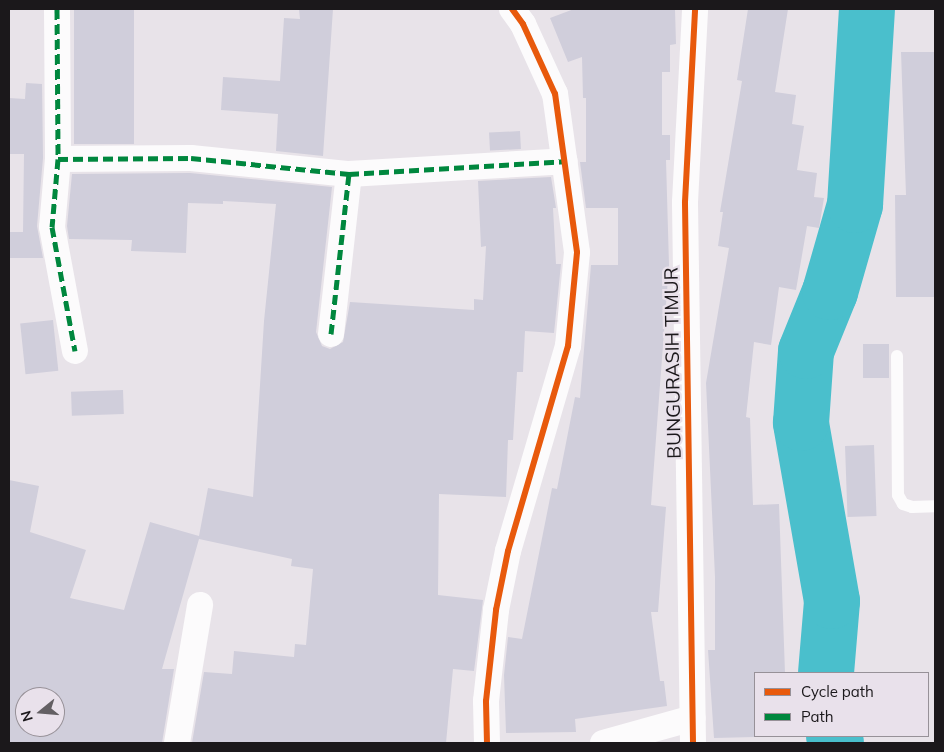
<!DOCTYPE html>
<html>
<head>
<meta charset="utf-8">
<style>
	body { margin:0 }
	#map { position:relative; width:944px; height:752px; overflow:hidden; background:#e8e3e9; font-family:Mulish,sans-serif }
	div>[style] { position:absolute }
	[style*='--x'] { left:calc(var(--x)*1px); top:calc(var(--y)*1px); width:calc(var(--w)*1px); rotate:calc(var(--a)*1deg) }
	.river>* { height:56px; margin:-28px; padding:0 28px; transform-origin:28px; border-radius:28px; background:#4abfcc }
	.building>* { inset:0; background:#d0cedb; transform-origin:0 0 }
	.service>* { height:12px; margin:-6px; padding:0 6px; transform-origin:6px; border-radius:6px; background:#fcfbfc }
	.minor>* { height:26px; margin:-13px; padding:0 13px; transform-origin:13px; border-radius:13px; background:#fcfbfc }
	.quiet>* { height:5px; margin-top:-2.5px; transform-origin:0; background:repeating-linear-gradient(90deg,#00873e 0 10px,transparent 0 15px) }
	.cycleway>* { height:6px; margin:-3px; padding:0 3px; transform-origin:3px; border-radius:3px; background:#e8590c }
	span { translate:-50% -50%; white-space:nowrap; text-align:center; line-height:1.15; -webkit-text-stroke:4.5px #e9e1eb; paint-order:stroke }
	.street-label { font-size:19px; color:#1b181b }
	.frame { position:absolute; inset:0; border:10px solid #1b181b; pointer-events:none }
	.legend { position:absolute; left:754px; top:672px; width:175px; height:65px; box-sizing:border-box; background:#e9e1eb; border:1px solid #979198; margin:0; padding:6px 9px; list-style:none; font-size:15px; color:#1b181b }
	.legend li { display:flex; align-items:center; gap:10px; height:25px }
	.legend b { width:25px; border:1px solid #979198 }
	.north { position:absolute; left:15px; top:687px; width:50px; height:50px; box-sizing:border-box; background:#e9e1eb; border:1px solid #979198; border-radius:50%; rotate:253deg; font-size:14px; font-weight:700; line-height:20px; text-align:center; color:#1b181b }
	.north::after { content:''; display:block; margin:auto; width:18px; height:22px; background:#635f63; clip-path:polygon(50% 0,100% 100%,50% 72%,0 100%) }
</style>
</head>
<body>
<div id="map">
	<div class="river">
		<i style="--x:826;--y:673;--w:72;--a:-85.2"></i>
		<i style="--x:832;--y:601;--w:181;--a:-99.9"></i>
		<i style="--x:801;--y:423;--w:72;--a:-86"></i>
		<i style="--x:806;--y:351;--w:64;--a:-67.9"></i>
		<i style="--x:830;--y:292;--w:91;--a:-74"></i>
		<i style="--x:855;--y:205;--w:196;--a:-86.5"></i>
		<i style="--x:834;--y:736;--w:7;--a:74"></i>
	</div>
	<div class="building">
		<i style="left:74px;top:9px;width:60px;height:135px"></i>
		<i style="clip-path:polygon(299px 9px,333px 9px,323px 156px,276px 151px,278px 114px,221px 110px,223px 77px,280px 81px,284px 18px,300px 19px)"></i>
		<i style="clip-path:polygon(574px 9px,675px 9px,676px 44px,670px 45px,670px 72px,662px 72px,662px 135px,670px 135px,670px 160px,666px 160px,669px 265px,651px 505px,666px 507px,658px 612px,651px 612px,660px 681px,664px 681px,667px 706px,575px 719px,576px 732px,506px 733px,504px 675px,508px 637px,522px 639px,552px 488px,557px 489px,575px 397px,580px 398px,591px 265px,618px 265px,618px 208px,586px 208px,580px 162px,586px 162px,586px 98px,583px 98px,582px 57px,568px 62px,550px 18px)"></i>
		<i style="clip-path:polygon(748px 9px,788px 9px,775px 92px,796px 95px,792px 124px,804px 126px,797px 170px,817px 173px,814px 197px,824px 198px,819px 228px,807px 226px,796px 290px,779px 287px,771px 345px,754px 342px,746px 417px,750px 418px,753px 505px,779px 504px,785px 673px,755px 673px,755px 737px,714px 738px,708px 650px,715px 650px,715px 577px,706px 383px,729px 248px,718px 246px,723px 212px,720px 212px,742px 81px,737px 80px)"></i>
		<i style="clip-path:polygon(901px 52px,935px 52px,935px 297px,896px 297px,895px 195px,906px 195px)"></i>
		<i style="clip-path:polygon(26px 83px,42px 84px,43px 158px,37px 226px,43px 258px,9px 258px,9px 232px,23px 232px,24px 154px,9px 154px,9px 98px,25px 99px)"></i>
		<i style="left:520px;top:131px;width:18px;height:31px;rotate:87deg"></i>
		<i style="clip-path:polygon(evenodd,190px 173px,332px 187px,316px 332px,322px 346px,330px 349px,343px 342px,350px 302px,474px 310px,474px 299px,483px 300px,486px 246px,481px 247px,478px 181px,551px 177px,556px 208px,553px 208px,556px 264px,561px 264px,554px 333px,525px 331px,523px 372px,517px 372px,513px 440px,508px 440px,506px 497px,439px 494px,438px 595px,483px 600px,474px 671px,453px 669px,446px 743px,192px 743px,204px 672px,232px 674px,234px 651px,294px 657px,295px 644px,306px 645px,313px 569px,291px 566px,292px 559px,199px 539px,162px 669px,174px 669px,162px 743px,9px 743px,9px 480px,39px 486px,30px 532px,86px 550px,70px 598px,124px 610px,150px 522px,199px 536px,208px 488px,253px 497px,264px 321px,276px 204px,223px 201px,223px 204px,188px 203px,186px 253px,131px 251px,132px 240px,69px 239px,67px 226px,72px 174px,190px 173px,25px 697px,55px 697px,55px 727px,25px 727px,25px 697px)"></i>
		<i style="left:53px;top:320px;width:51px;height:33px;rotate:84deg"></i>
		<i style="left:889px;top:344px;width:34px;height:26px;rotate:90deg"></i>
		<i style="left:123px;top:390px;width:24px;height:52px;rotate:88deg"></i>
		<i style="left:874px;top:445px;width:71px;height:29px;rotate:88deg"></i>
	</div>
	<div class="service">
		<i style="--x:897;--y:356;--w:139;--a:89.6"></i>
		<i style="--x:898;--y:495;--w:10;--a:61"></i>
		<i style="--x:903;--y:504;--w:9;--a:18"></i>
		<i style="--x:912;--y:507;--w:23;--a:-2"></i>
	</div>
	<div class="minor">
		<i style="--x:57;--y:9;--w:150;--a:89.6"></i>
		<i style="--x:58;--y:159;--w:68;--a:95"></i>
		<i style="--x:52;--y:227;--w:126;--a:79.5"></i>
		<i style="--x:58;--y:159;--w:133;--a:-0.4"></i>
		<i style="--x:191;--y:158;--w:159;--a:5.8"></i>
		<i style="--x:331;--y:334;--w:161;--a:-83.6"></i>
		<i style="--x:349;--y:174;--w:216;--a:-3.4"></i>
		<i style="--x:177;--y:743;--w:140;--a:-80.5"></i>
		<i style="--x:487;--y:743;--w:42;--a:-91.4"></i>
		<i style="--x:486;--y:701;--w:92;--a:-83.7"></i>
		<i style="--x:496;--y:610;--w:60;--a:-78.5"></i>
		<i style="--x:508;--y:551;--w:214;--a:-73.7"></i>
		<i style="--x:568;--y:346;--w:94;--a:-84.5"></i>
		<i style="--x:577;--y:252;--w:160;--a:-97.9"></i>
		<i style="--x:555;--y:94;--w:77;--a:-114.6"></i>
		<i style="--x:523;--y:24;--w:19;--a:-126"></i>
		<i style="--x:603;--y:743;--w:93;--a:-15.5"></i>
		<i style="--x:693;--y:743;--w:541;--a:-90.85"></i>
		<i style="--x:685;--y:202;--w:193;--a:-87"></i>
	</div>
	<div class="quiet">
		<i style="--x:57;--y:9;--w:150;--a:89.6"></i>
		<i style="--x:58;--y:159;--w:68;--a:95"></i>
		<i style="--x:52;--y:227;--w:126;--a:79.5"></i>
		<i style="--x:58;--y:159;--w:133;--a:-0.4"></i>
		<i style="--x:191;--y:158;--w:159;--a:5.8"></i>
		<i style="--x:331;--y:334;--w:161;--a:-83.6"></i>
		<i style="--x:349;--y:174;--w:216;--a:-3.4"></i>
	</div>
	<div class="cycleway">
		<i style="--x:487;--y:743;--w:42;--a:-91.4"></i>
		<i style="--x:486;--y:701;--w:92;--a:-83.7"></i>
		<i style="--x:496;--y:610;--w:60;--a:-78.5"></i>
		<i style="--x:508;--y:551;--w:214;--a:-73.7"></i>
		<i style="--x:568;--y:346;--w:94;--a:-84.5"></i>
		<i style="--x:577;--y:252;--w:160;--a:-97.9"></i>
		<i style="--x:555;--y:94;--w:77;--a:-114.6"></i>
		<i style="--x:523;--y:24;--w:19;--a:-126"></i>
		<i style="--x:693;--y:743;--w:541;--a:-90.85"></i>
		<i style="--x:685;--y:202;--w:193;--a:-87"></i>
	</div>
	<div class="street-label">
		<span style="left:673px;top:363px;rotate:-91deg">BUNGURASIH TIMUR</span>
	</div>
	<div class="frame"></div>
	<ul class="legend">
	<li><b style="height:6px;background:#e8590c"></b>Cycle path</li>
	<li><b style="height:6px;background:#00873e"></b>Path</li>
	</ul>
	<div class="north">N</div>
</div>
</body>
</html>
